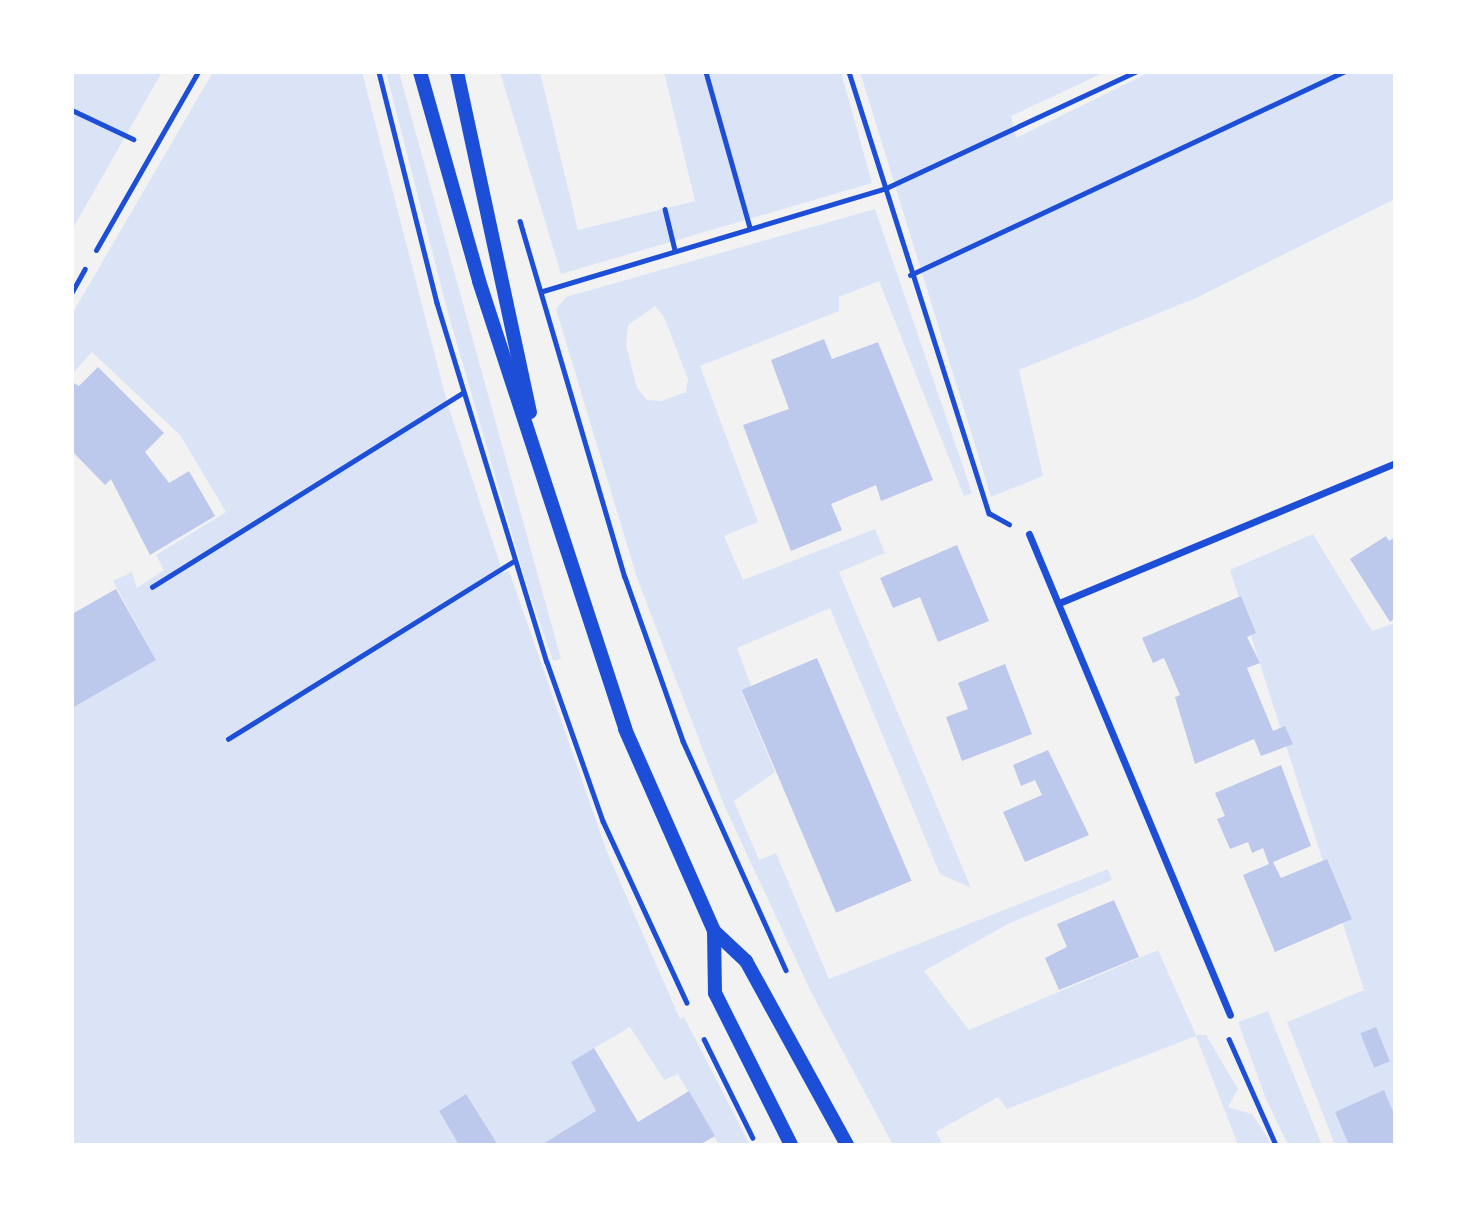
<!DOCTYPE html>
<html>
<head>
<meta charset="utf-8">
<style>
	body { margin:0 }
	#map { position:relative; width:1467px; height:1217px; overflow:hidden; background:#f2f2f2; font-family:Mulish,sans-serif }
	div>[style] { position:absolute }
	[style*='--x'] { left:calc(var(--x)*1px); top:calc(var(--y)*1px); width:calc(var(--w)*1px); rotate:calc(var(--a)*1deg) }
	.green>* { inset:0; background:#dbe4f7 }
	.building>* { inset:0; background:#bdc9ec; transform-origin:0 0 }
	.path>* { height:4.5px; margin:-2.25px; padding:0 2.25px; transform-origin:2.25px; border-radius:2.25px; background:#1d4ed8 }
	.service>* { height:5px; margin:-2.5px; padding:0 2.5px; transform-origin:2.5px; border-radius:2.5px; background:#1d4ed8 }
	.minor>* { height:7px; margin:-3.5px; padding:0 3.5px; transform-origin:3.5px; border-radius:3.5px; background:#1d4ed8 }
	.secondary>* { height:14px; margin:-7px; padding:0 7px; transform-origin:7px; border-radius:7px; background:#1d4ed8 }
	span { translate:-50% -50%; white-space:nowrap; text-align:center; line-height:1.15; -webkit-text-stroke:6px #fff; paint-order:stroke }
	.frame { position:absolute; inset:0; border:74px solid #fff; pointer-events:none }
</style>
</head>
<body>
<div id="map">
	<div class="green">
		<i style="clip-path:polygon(72px 72px,162px 72px,72px 230px)"></i>
		<i style="clip-path:polygon(213px 72px,362px 72px,447px 402px,503px 573px,509px 571px,607px 852px,680px 1019px,684px 1017px,750px 1145px,719px 1145px,678px 1074px,664px 1080px,630px 1027px,571px 1062px,596px 1111px,541px 1145px,498px 1145px,466px 1094px,439px 1111px,459px 1145px,72px 1145px,72px 708px,156px 660px,113px 581px,132px 572px,137px 588px,164px 570px,156px 555px,226px 512px,180px 435px,92px 352px,72px 374px,72px 314px)"></i>
		<i style="clip-path:polygon(386px 72px,399px 72px,561px 659px,553px 661px,526px 582px,448px 313px)"></i>
		<i style="clip-path:polygon(500px 72px,540px 72px,578px 230px,695px 201px,664px 72px,841px 72px,872px 183px,561px 274px)"></i>
		<i style="clip-path:polygon(860px 72px,1105px 72px,1011px 116px,1016px 138px,1150px 72px,1395px 72px,1395px 199px,1196px 298px,1019px 370px,1043px 476px,991px 497px)"></i>
		<i style="clip-path:polygon(evenodd,875px 209px,972px 493px,964px 496px,879px 281px,839px 297px,839px 311px,700px 366px,758px 522px,724px 536px,743px 580px,875px 529px,885px 553px,839px 572px,971px 888px,940px 874px,830px 608px,737px 648px,751px 686px,741px 691px,775px 772px,734px 801px,759px 860px,776px 853px,829px 979px,1108px 869px,1112px 880px,1008px 924px,924px 971px,969px 1030px,1158px 950px,1196px 1035px,1206px 1035px,1238px 1089px,1228px 1107px,1252px 1114px,1272px 1145px,1238px 1145px,1196px 1036px,1007px 1109px,998px 1097px,936px 1132px,943px 1145px,893px 1145px,812px 994px,724px 805px,637px 578px,556px 309px,566px 297px,875px 209px,655px 306px,664px 317px,688px 379px,686px 392px,661px 401px,647px 400px,637px 388px,626px 345px,628px 325px,655px 306px)"></i>
		<i style="clip-path:polygon(1313px 534px,1372px 631px,1395px 623px,1395px 1145px,1335px 1145px,1287px 1022px,1364px 990px,1230px 570px)"></i>
		<i style="clip-path:polygon(1268px 1011px,1322px 1145px,1288px 1145px,1266px 1099px,1238px 1022px)"></i>
	</div>
	<div class="building">
		<i style="clip-path:polygon(824px 339px,832px 359px,878px 342px,933px 480px,881px 501px,876px 485px,831px 504px,842px 530px,791px 551px,743px 425px,789px 409px,771px 360px)"></i>
		<i style="clip-path:polygon(98px 367px,164px 433px,145px 452px,169px 483px,189px 471px,215px 516px,150px 555px,111px 479px,105px 485px,72px 451px,72px 382px,79px 386px)"></i>
		<i style="clip-path:polygon(1386px 536px,1389px 541px,1395px 537px,1395px 618px,1390px 622px,1350px 559px)"></i>
		<i style="clip-path:polygon(957px 545px,989px 621px,938px 642px,920px 597px,893px 608px,880px 578px)"></i>
		<i style="clip-path:polygon(116px 589px,156px 660px,72px 708px,72px 614px)"></i>
		<i style="clip-path:polygon(1241px 596px,1256px 633px,1247px 637px,1260px 663px,1247px 668px,1273px 731px,1285px 726px,1293px 744px,1261px 756px,1254px 739px,1195px 764px,1175px 697px,1180px 695px,1164px 658px,1153px 663px,1142px 638px)"></i>
		<i style="left:817px;top:658px;width:242px;height:82px;rotate:67deg"></i>
		<i style="clip-path:polygon(1005px 664px,1032px 734px,962px 761px,946px 717px,968px 709px,958px 683px)"></i>
		<i style="clip-path:polygon(1048px 750px,1089px 835px,1025px 862px,1003px 812px,1042px 795px,1035px 780px,1021px 786px,1013px 765px)"></i>
		<i style="clip-path:polygon(1281px 765px,1311px 846px,1273px 862px,1281px 878px,1327px 859px,1352px 919px,1275px 952px,1243px 875px,1269px 864px,1263px 848px,1252px 853px,1248px 842px,1230px 849px,1217px 819px,1225px 816px,1215px 793px)"></i>
		<i style="clip-path:polygon(1114px 900px,1139px 957px,1059px 990px,1045px 958px,1067px 947px,1057px 924px)"></i>
		<i style="left:1376px;top:1027px;width:37px;height:17px;rotate:68deg"></i>
		<i style="clip-path:polygon(594px 1048px,638px 1122px,689px 1091px,715px 1136px,699px 1145px,541px 1145px,596px 1111px,571px 1062px)"></i>
		<i style="clip-path:polygon(1384px 1090px,1395px 1116px,1395px 1145px,1349px 1145px,1335px 1112px)"></i>
		<i style="clip-path:polygon(466px 1094px,498px 1145px,459px 1145px,439px 1111px)"></i>
	</div>
	<div class="path">
		<i style="--x:379;--y:72;--w:238;--a:75.9"></i>
		<i style="--x:437;--y:303;--w:375;--a:73"></i>
		<i style="--x:547;--y:662;--w:169;--a:70.6"></i>
		<i style="--x:603;--y:821;--w:200;--a:65.2"></i>
		<i style="--x:706;--y:72;--w:161;--a:74.2"></i>
		<i style="--x:849;--y:72;--w:463;--a:72.4"></i>
		<i style="--x:989;--y:513;--w:23;--a:29"></i>
		<i style="--x:72;--y:110;--w:68;--a:25.4"></i>
		<i style="--x:665;--y:209;--w:42;--a:76.3"></i>
		<i style="--x:520;--y:221;--w:371;--a:73.6"></i>
		<i style="--x:625;--y:577;--w:174;--a:70.5"></i>
		<i style="--x:683;--y:741;--w:251;--a:65.8"></i>
		<i style="--x:910;--y:275;--w:479;--a:-25.1"></i>
		<i style="--x:543;--y:291;--w:356;--a:-16.7"></i>
		<i style="--x:884;--y:189;--w:277;--a:-25"></i>
		<i style="--x:72;--y:292;--w:26;--a:-61"></i>
		<i style="--x:152;--y:587;--w:367;--a:-32"></i>
		<i style="--x:228;--y:739;--w:337;--a:-31.9"></i>
		<i style="--x:704;--y:1039;--w:110;--a:63.7"></i>
		<i style="--x:1229;--y:1039;--w:116;--a:66.1"></i>
	</div>
	<div class="service">
		<i style="--x:96;--y:250;--w:205;--a:-60.2"></i>
	</div>
	<div class="minor">
		<i style="--x:1029;--y:534;--w:521;--a:67.32"></i>
		<i style="--x:1059;--y:603;--w:364;--a:-22.6"></i>
	</div>
	<div class="secondary">
		<i style="--x:420;--y:72;--w:217;--a:74.2"></i>
		<i style="--x:479;--y:281;--w:471;--a:71.9"></i>
		<i style="--x:625;--y:729;--w:221;--a:66.2"></i>
		<i style="--x:714;--y:931;--w:44;--a:43.2"></i>
		<i style="--x:746;--y:961;--w:210;--a:61.2"></i>
		<i style="--x:457;--y:72;--w:348;--a:77.9"></i>
		<i style="--x:714;--y:931;--w:62;--a:89.1"></i>
		<i style="--x:715;--y:993;--w:170;--a:63.4"></i>
	</div>
	<div class="frame"></div>
</div>
</body>
</html>
